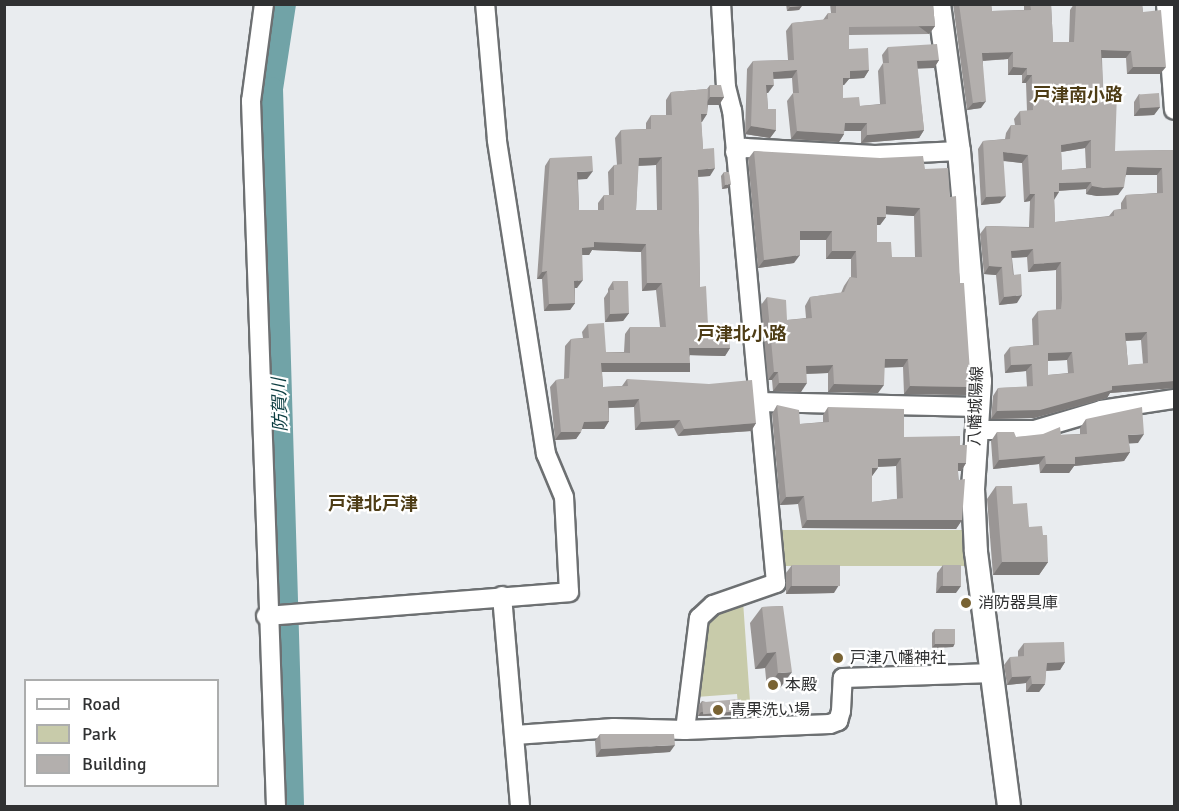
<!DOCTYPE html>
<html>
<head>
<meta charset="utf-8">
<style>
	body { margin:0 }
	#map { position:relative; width:1179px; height:811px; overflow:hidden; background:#e9ecef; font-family:Signika,"Noto Sans JP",sans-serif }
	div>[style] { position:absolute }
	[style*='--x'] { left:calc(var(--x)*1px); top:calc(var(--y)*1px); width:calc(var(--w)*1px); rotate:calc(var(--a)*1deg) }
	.green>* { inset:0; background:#c8cbaa; transform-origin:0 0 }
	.river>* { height:24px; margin:-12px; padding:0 12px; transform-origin:12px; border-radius:12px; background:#71a3a7 }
	.roads { filter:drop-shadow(2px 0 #6d7072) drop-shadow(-2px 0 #6d7072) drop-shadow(0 2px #6d7072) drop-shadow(0 -2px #6d7072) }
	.minor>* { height:18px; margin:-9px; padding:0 9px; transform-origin:9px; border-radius:9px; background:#fff }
	.major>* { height:22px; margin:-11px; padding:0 11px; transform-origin:11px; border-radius:11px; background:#fff }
	.wall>* { inset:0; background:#9a9695 }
	.shaded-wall>* { inset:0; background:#7d7a79; transform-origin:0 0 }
	.building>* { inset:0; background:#b3afad; transform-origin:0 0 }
	.dots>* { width:16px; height:16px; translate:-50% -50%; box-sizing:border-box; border:3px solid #fff; border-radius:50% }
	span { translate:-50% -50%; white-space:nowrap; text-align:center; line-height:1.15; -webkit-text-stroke:4.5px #fff; paint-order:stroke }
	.street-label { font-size:16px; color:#303132 }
	.poi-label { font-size:16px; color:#303132 }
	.left { translate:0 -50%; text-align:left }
	.neighbourhood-label { font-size:18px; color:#4e3d16; font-weight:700 }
	.water-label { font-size:18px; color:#0c3d41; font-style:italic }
	.frame { position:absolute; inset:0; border:6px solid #303132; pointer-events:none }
	.legend { position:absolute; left:24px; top:679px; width:195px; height:108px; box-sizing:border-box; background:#fff; border:2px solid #acadad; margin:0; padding:8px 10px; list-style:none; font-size:18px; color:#303132 }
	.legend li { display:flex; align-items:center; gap:12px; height:30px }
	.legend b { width:30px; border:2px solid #acadad }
</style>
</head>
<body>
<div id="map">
	<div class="green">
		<i style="left:775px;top:530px;width:191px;height:36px"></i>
		<i style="clip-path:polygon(743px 601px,751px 716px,739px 716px,737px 694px,696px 697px,702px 620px)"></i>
	</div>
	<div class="river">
		<i style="--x:284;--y:4;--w:86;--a:98.7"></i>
		<i style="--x:271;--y:89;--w:717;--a:88.32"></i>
	</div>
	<div class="roads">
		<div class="minor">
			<i style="--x:264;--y:4;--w:98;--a:97.6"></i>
			<i style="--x:251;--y:101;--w:705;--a:87.97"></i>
			<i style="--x:1166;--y:4;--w:106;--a:85.7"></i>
			<i style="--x:735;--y:152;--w:11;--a:-22"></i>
			<i style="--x:745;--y:148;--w:130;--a:3.1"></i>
			<i style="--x:875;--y:155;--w:84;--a:-2.7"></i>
			<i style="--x:758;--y:402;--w:221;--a:1.3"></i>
			<i style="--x:976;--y:430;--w:58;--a:0"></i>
			<i style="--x:1034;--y:430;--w:70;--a:-16.6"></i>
			<i style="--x:1101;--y:410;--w:74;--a:-8.6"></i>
			<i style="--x:502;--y:596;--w:211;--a:85.1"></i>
			<i style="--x:266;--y:616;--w:304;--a:-4.5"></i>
			<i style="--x:569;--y:592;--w:95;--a:-93"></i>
			<i style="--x:564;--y:497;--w:47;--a:-112.7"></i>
			<i style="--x:546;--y:454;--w:318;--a:-98.9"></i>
			<i style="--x:497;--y:140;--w:137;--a:-95"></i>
			<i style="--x:685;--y:730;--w:113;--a:-82.9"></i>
			<i style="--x:699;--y:618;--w:19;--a:-43"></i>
			<i style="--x:713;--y:605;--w:67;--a:-19.2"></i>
			<i style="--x:776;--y:583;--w:474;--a:-95.3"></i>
			<i style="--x:732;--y:111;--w:25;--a:-104"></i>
			<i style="--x:726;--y:87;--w:83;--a:-93.4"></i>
			<i style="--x:515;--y:735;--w:99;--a:-4"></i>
			<i style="--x:614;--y:728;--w:71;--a:1.6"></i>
			<i style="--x:685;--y:730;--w:145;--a:-2.4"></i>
			<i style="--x:830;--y:724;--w:9;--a:-21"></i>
			<i style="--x:838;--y:721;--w:10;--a:-73"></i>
			<i style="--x:841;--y:711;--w:33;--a:-87"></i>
			<i style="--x:843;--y:678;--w:150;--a:-1.9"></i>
		</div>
		<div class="major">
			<i style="--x:939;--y:4;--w:148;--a:82.3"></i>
			<i style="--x:959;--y:151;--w:231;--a:84.8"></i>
			<i style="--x:980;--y:381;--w:108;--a:93.7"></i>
			<i style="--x:973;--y:489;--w:63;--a:87.3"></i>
			<i style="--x:976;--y:552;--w:256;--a:82.6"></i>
		</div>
	</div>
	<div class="wall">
		<i style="clip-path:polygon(786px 4px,802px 4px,799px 10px,787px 11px)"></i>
		<i style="clip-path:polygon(830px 4px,933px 4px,935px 26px,929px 34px,849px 35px,849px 49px,869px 70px,864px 78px,849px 79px,844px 85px,843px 85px,843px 98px,860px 106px,880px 104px,878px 71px,883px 63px,882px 55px,888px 47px,939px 60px,934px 68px,917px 68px,924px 130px,919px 138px,861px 143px,861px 131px,844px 131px,844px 134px,839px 142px,791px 139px,787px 101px,793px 93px,792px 78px,773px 79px,768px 93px,767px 93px,768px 109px,776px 130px,770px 138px,745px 134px,747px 69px,753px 61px,788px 60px,786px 31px,792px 23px,823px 20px,828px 13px,831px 13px)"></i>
		<i style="clip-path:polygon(evenodd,953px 4px,991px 4px,992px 11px,1024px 10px,1024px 4px,1051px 4px,1053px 42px,1069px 42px,1070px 10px,1074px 4px,1142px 4px,1143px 12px,1160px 74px,1127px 74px,1126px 58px,1102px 58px,1103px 89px,1115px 151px,1174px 150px,1174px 388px,1110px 393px,1107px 398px,1034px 418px,991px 419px,993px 396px,998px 388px,1027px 387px,1026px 371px,1005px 373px,1004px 355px,1010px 347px,1033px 345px,1032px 319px,1038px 311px,1056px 310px,1056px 270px,1028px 272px,1027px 257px,1012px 258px,1017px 303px,999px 305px,996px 275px,984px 274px,980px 234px,986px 226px,1029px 227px,1030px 201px,1024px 202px,1022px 163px,1003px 161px,1000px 203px,981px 205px,978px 149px,983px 141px,1005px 139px,1006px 133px,1011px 125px,1015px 125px,1014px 119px,1020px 111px,1027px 111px,1026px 83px,1022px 83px,1022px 75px,1008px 75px,1008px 59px,983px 61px,981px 108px,967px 110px,953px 4px,1085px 148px,1086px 168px,1062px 170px,1061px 152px,1085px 148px,953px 4px,1126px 175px,1157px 175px,1157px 193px,1126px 195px,1121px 203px,1121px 209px,1114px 210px,1109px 216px,1055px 222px,1054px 199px,1059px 191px,1086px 189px,1086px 194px,1097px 196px,1118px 195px,1126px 175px,953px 4px,1141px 340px,1143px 364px,1128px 365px,1126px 341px,1141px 340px,953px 4px,1067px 360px,1068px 373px,1048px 375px,1048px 361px,1067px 360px)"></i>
		<i style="clip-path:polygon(evenodd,710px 85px,724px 97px,719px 105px,708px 105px,707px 114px,701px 122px,703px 149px,710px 176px,698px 177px,700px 287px,708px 325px,730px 348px,725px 356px,690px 355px,684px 371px,602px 371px,603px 387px,622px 386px,627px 379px,756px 423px,751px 431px,678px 436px,674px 428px,635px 430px,634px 407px,609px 408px,609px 421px,604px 429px,582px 429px,576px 439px,555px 440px,550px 387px,556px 380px,564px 379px,565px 346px,571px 339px,583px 338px,582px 332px,588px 324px,606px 352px,624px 352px,625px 334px,630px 327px,660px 327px,656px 290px,642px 291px,641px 252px,592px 250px,589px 255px,582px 255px,577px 288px,575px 288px,575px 303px,570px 310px,544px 311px,542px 279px,537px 279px,545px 166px,550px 158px,587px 179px,578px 179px,579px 210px,598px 210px,598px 203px,604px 195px,609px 195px,608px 172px,614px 165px,617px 165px,615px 138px,621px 130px,646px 129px,646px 123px,651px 115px,666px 115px,666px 100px,671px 92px,707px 89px,710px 85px,656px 165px,657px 210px,636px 210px,638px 166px,656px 165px)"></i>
		<i style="clip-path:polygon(1139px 94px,1160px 107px,1154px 115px,1134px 116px,1134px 102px)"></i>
		<i style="clip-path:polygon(evenodd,754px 151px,925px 169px,950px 197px,971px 387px,966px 395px,904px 394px,903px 367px,884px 367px,878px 393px,828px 392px,828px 373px,806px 374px,801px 392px,773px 391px,772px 380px,768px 380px,761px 305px,767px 297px,787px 320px,806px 318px,805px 306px,810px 297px,841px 293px,844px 286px,850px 277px,851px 277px,851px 259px,826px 259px,826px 240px,800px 240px,794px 263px,758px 268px,748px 159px,754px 151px,886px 214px,914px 216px,915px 257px,892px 257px,877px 242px,877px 225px,880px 225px,886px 217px,886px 214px)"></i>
		<i style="clip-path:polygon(724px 172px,728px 188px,722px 189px,721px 176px)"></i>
		<i style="clip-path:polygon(613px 281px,629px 313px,623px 321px,605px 322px,604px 298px,608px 292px,608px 289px)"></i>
		<i style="clip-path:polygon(evenodd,777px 405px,800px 424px,823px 422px,823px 415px,828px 407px,904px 437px,960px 445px,966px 463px,961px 471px,958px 471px,962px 520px,956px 529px,802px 528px,798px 504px,780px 505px,772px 414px,777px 405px,896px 466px,897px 499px,872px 502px,872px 476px,878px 467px,896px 466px)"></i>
		<i style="clip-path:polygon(1086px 419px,1138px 443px,1129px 443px,1130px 452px,1124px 461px,1074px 466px,1069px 473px,1040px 473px,1039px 464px,993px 469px,991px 441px,997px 432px,1016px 437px,1080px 434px,1080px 428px)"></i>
		<i style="clip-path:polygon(996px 486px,1013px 504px,1029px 527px,1043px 535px,1048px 562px,1039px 575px,993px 575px,987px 499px)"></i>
		<i style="clip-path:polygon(792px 565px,834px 593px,786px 594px,786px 573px)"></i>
		<i style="clip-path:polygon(943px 565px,956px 593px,936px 593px,937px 573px)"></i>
		<i style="clip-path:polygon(783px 606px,780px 688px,767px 689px,765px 668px,755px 669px,750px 623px,762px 607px)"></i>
		<i style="clip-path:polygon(935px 629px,955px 643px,953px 647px,932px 648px,932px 633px)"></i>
		<i style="clip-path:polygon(1024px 643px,1065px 662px,1060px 670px,1046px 671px,1045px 684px,1039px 692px,1026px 692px,1026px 683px,1007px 685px,1004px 665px,1010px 657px,1018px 657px,1018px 651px)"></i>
		<i style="clip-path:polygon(702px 701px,741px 711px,738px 715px,698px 716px,699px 705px)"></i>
		<i style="clip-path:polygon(600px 734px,670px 752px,596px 757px,595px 741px)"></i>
	</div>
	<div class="shaded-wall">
		<i style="clip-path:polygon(802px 6px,799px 10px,787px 11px,790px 7px)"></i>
		<i style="left:935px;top:26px;width:10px;height:86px;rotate:127deg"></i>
		<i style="clip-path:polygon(1101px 50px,1131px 51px,1126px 58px,1096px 58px)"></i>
		<i style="clip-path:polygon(1013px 52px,1008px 59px,977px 61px,982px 53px)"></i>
		<i style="clip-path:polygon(939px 60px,934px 68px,911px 69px,917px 61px)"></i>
		<i style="clip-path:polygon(1013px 67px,1027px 68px,1022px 75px,1008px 75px)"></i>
		<i style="clip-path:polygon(1133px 67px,1166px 67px,1160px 74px,1127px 74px)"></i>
		<i style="clip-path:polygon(797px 70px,792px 78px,768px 79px,773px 72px)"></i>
		<i style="clip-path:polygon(869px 70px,864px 78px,849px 79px,844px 85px,837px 86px,843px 78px,850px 71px)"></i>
		<i style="clip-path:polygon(1027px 75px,1032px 75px,1026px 83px,1022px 83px)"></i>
		<i style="clip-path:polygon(766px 85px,774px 85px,768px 93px,761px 93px)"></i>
		<i style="clip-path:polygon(710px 97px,724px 97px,719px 105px,705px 105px)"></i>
		<i style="clip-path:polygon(986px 101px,981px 108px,967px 110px,973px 103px)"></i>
		<i style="clip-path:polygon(1160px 107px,1154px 115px,1134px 116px,1140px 108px)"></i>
		<i style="clip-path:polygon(701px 114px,707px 114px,702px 122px,695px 122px)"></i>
		<i style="clip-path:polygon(845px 123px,867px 123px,861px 131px,839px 131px)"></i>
		<i style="clip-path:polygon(751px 126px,776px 130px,770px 138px,745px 134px)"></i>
		<i style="clip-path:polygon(924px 130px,919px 138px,861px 143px,867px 135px)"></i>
		<i style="clip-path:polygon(797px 131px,844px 134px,839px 142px,791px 139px)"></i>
		<i style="clip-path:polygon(1091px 140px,1085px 148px,1055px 153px,1061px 145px)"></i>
		<i style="clip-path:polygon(1003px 152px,1028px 155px,1022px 163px,997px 160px)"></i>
		<i style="clip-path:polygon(662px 157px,656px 165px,633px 166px,639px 158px)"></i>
		<i style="clip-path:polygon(1127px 167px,1162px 168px,1157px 175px,1122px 175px)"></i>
		<i style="clip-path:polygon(715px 168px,710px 176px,693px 177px,698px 170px)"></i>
		<i style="clip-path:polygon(593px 171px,587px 179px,572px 180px,577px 172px)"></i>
		<i style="clip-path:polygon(1091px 182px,1086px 189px,1053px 191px,1059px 183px)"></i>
		<i style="clip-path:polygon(731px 184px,728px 188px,722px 189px,725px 185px)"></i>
		<i style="clip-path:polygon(1092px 186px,1124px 187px,1118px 195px,1097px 196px,1086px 194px)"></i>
		<i style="clip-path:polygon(1054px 192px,1059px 192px,1054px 200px)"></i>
		<i style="clip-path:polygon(1030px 194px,1035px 194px,1030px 201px,1024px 202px)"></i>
		<i style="clip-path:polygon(1006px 196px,1000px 203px,981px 205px,986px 197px)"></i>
		<i style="clip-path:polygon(886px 206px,920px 208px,914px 216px,880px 214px)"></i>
		<i style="clip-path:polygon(877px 217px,886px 217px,880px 225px,872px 225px)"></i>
		<i style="clip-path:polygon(800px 231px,832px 231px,826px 240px,794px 240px)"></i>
		<i style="clip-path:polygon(594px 242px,646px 244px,641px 252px,592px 250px,589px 255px,576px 255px,582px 248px)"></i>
		<i style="clip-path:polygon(1033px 249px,1027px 257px,1006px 258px,1011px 251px)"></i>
		<i style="clip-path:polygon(832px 251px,856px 251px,851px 259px,826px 259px)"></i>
		<i style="clip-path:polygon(800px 255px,794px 263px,758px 268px,764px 260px)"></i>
		<i style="clip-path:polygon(1061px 262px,1056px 270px,1028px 272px,1034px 264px)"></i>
		<i style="clip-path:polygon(989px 266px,1002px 267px,996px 275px,984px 274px)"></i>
		<i style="clip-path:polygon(547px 271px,542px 279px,537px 279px,542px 272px)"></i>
		<i style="clip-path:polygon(583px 280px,577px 288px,569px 288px,574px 281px)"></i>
		<i style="clip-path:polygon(647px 283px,662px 283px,656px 290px,642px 291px)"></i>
		<i style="clip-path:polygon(1022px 295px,1017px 303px,999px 305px,1004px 297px)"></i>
		<i style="clip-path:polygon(575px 303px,570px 310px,544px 311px,549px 304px)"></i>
		<i style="clip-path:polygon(629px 313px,623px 321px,605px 322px,610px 314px)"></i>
		<i style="clip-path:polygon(1147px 332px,1141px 340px,1120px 341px,1125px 333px)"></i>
		<i style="clip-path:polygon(689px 348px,730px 348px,725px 356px,684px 355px)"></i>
		<i style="clip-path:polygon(1072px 352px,1067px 360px,1042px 361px,1048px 353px)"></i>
		<i style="clip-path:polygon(885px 359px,908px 359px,903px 367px,879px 368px)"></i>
		<i style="left:601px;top:363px;width:89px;height:9px"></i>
		<i style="clip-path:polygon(1032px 364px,1026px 371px,1005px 373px,1011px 365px)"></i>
		<i style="clip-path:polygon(833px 365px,828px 373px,800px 374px,806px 366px)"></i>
		<i style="clip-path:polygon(774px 372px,778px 372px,772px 380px,768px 380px)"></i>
		<i style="clip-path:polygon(1174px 381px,1174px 388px,1110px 393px,1107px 398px,1034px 418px,991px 419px,997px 411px,1112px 386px)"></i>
		<i style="clip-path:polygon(779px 383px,807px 383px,801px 392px,773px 391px)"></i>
		<i style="clip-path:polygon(834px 384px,884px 385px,878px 393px,828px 392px)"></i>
		<i style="clip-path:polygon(910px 386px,971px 387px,966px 395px,904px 394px)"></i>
		<i style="clip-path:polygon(639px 399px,634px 407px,603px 408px,608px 401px)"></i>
		<i style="clip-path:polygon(680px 420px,674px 428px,635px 430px,641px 422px)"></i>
		<i style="clip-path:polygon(609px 421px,604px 429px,579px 429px,584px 422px)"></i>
		<i style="clip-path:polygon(756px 423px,751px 431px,678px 436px,684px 429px)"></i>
		<i style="clip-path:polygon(561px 432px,581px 432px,576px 439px,555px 440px)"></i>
		<i style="clip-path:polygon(1144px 434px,1138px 443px,1122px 444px,1128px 435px)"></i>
		<i style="clip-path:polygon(1130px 452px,1124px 461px,1074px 466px,1069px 473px,1040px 473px,1046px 464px,1075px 457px)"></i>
		<i style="clip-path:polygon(1045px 456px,1039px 464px,993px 469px,999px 460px)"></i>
		<i style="clip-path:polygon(901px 458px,896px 466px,872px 467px,878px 459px)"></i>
		<i style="clip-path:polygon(958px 463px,966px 463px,961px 471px,952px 471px)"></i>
		<i style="clip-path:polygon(872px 468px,878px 468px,872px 476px)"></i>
		<i style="clip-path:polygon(804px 496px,798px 504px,780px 505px,786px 497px)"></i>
		<i style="clip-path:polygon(807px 520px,962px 520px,956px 529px,802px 528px)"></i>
		<i style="clip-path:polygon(1002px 562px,1048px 562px,1039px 575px,993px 575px)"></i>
		<i style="clip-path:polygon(839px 585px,834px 593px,786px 594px,791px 586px)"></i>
		<i style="clip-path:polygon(941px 586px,961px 586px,956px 593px,936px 593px)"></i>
		<i style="clip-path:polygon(955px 643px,953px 647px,932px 648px,935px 644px)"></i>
		<i style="clip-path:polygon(776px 652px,765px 668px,755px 669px,767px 653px)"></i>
		<i style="clip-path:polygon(1065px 662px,1060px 670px,1042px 671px,1047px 663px)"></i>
		<i style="clip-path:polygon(792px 672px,780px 688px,767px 689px,778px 673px)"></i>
		<i style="clip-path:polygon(1031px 676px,1026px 683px,1007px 685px,1012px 677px)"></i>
		<i style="clip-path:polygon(1032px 684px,1045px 684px,1039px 692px,1026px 692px)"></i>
		<i style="clip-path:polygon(741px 711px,738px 715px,698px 716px,701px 712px)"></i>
		<i style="clip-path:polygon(675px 745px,670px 752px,596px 757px,601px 749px)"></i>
	</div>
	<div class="building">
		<i style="clip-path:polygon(789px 4px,802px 4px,802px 6px,790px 7px)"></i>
		<i style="clip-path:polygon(836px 4px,933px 4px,935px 26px,849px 27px,849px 49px,868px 48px,869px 70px,850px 71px,850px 78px,843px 78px,843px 98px,859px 97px,860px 106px,886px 104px,883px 63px,889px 63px,888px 47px,937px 44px,939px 60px,917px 61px,924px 130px,867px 135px,867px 123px,845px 123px,844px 134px,797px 131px,793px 93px,799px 93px,797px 70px,773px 72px,774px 85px,766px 85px,768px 109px,776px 109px,776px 130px,751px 126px,753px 61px,794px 60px,792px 23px,828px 19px,828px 13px,836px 13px)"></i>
		<i style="clip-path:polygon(evenodd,959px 4px,991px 4px,992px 11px,1031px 10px,1030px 4px,1051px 4px,1053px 42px,1074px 42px,1076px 4px,1142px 4px,1143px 12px,1161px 10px,1166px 67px,1133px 67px,1131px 51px,1101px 50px,1103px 89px,1115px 88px,1117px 93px,1115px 151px,1174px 150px,1174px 381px,1112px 386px,1112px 390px,1040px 410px,997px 411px,998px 388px,1033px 386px,1032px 364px,1011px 365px,1010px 347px,1039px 345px,1038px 311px,1061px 309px,1062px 299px,1061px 262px,1034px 264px,1033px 249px,1011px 251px,1013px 275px,1021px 274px,1022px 295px,1004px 297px,1002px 267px,989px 266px,986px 226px,1034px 228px,1035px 194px,1030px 194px,1028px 155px,1003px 152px,1006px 196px,986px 197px,983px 141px,1010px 139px,1011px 125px,1021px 125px,1020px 111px,1033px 110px,1032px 75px,1027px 75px,1027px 68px,1013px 67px,1013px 52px,982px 53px,986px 101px,973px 103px,959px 4px,1091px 140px,1091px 168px,1062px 170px,1061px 145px,1091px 140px,959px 4px,1127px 167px,1162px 168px,1163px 193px,1126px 195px,1127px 209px,1114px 210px,1114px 216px,1055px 222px,1054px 192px,1059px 192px,1059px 183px,1091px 182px,1092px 186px,1103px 188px,1124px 187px,1127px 167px,959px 4px,1147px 332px,1148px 363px,1128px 365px,1125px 333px,1147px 332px,959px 4px,1072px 352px,1074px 373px,1048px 375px,1048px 353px,1072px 352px)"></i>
		<i style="clip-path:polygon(710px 85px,721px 85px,724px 97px,710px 97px)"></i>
		<i style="clip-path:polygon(evenodd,708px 89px,707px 114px,701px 114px,703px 149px,714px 148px,715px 168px,698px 170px,700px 287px,706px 286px,708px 325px,729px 324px,730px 348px,689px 348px,690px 363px,601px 363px,603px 387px,628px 386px,627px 379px,709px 384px,752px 380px,756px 423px,684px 429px,680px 420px,641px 422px,639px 399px,608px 401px,609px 421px,584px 422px,581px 432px,561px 432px,556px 380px,569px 378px,571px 339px,589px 338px,588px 324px,604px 323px,606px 352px,630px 353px,630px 327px,666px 327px,662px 283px,647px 283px,646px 244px,594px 242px,594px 247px,582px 248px,583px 280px,574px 281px,575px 303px,549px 304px,547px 271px,542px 272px,550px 158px,592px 156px,593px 171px,577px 172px,579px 210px,604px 210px,604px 195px,614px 195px,614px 165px,622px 164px,621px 130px,651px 129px,651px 115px,672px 115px,671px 92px,708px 89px,662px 157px,662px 210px,636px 210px,639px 158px,662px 157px)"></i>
		<i style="left:1159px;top:93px;width:14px;height:20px;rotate:86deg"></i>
		<i style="clip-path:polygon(evenodd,754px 151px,880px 158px,923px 156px,925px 169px,948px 168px,950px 197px,956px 196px,960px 283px,964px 283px,971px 387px,910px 386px,908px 359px,885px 359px,884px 385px,834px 384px,833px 365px,806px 366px,807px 383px,779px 383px,778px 372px,774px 372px,767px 297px,786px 300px,787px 320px,812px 318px,810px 297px,844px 292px,850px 277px,857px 278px,856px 251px,832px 251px,832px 231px,800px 231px,800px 255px,764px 260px,754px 151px,886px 206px,920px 208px,922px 257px,892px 257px,891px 242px,877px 242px,877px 217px,886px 217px,886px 206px)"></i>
		<i style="clip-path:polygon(724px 172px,729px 172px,731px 184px,725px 185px)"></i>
		<i style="clip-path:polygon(613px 281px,628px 281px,629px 313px,610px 314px,610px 290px,614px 290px)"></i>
		<i style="clip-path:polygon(evenodd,777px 405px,799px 410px,800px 424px,829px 422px,828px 407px,904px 409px,904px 437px,960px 436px,960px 445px,967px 445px,966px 463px,958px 463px,958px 480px,965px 479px,962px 520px,807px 520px,804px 496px,786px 497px,777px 405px,901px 458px,903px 498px,872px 502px,872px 468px,878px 468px,878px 459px,901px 458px)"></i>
		<i style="clip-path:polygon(1142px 407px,1144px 434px,1128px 435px,1130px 452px,1075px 457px,1075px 464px,1046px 464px,1045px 456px,999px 460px,997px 432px,1014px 432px,1016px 437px,1043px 434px,1060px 427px,1061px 435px,1087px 434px,1086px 419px)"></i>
		<i style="clip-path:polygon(996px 486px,1012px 486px,1013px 504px,1027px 503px,1029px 527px,1042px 526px,1043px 535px,1047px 535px,1048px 562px,1002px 562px)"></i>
		<i style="left:792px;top:565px;width:48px;height:21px"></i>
		<i style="left:943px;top:565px;width:18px;height:21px"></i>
		<i style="clip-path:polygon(783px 606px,792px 672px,778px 673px,776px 652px,767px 653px,762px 607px)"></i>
		<i style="left:935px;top:629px;width:20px;height:15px"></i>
		<i style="clip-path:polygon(1064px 642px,1065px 662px,1047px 663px,1045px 684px,1032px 684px,1031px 676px,1012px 677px,1010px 657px,1024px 656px,1024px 643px)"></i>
		<i style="left:740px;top:699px;width:12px;height:38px;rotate:85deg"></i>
		<i style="clip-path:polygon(600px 734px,674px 734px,675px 745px,601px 749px)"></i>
	</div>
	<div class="dots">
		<i style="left:966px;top:603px;background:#796333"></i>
		<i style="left:838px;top:658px;background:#796333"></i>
		<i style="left:773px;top:685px;background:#796333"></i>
		<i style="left:718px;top:710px;background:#796333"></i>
	</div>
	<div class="street-label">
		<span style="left:976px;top:406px;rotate:-88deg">八幡城陽線</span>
	</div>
	<div class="poi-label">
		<span class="left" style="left:978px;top:603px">消防器具庫</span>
		<span class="left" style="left:850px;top:658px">戸津八幡神社</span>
		<span class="left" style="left:785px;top:685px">本殿</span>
		<span class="left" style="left:730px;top:710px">青果洗い場</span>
	</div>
	<div class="neighbourhood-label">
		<span style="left:1078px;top:95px">戸津南小路</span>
		<span style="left:742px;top:334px">戸津北小路</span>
		<span style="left:373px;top:504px">戸津北戸津</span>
	</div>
	<div class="water-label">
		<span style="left:280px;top:405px;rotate:-92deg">防賀川</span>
	</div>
	<div class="frame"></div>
	<ul class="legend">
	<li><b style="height:8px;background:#fff"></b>Road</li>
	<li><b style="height:16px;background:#c8cbaa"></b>Park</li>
	<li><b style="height:16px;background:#b3afad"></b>Building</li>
	</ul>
</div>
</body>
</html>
